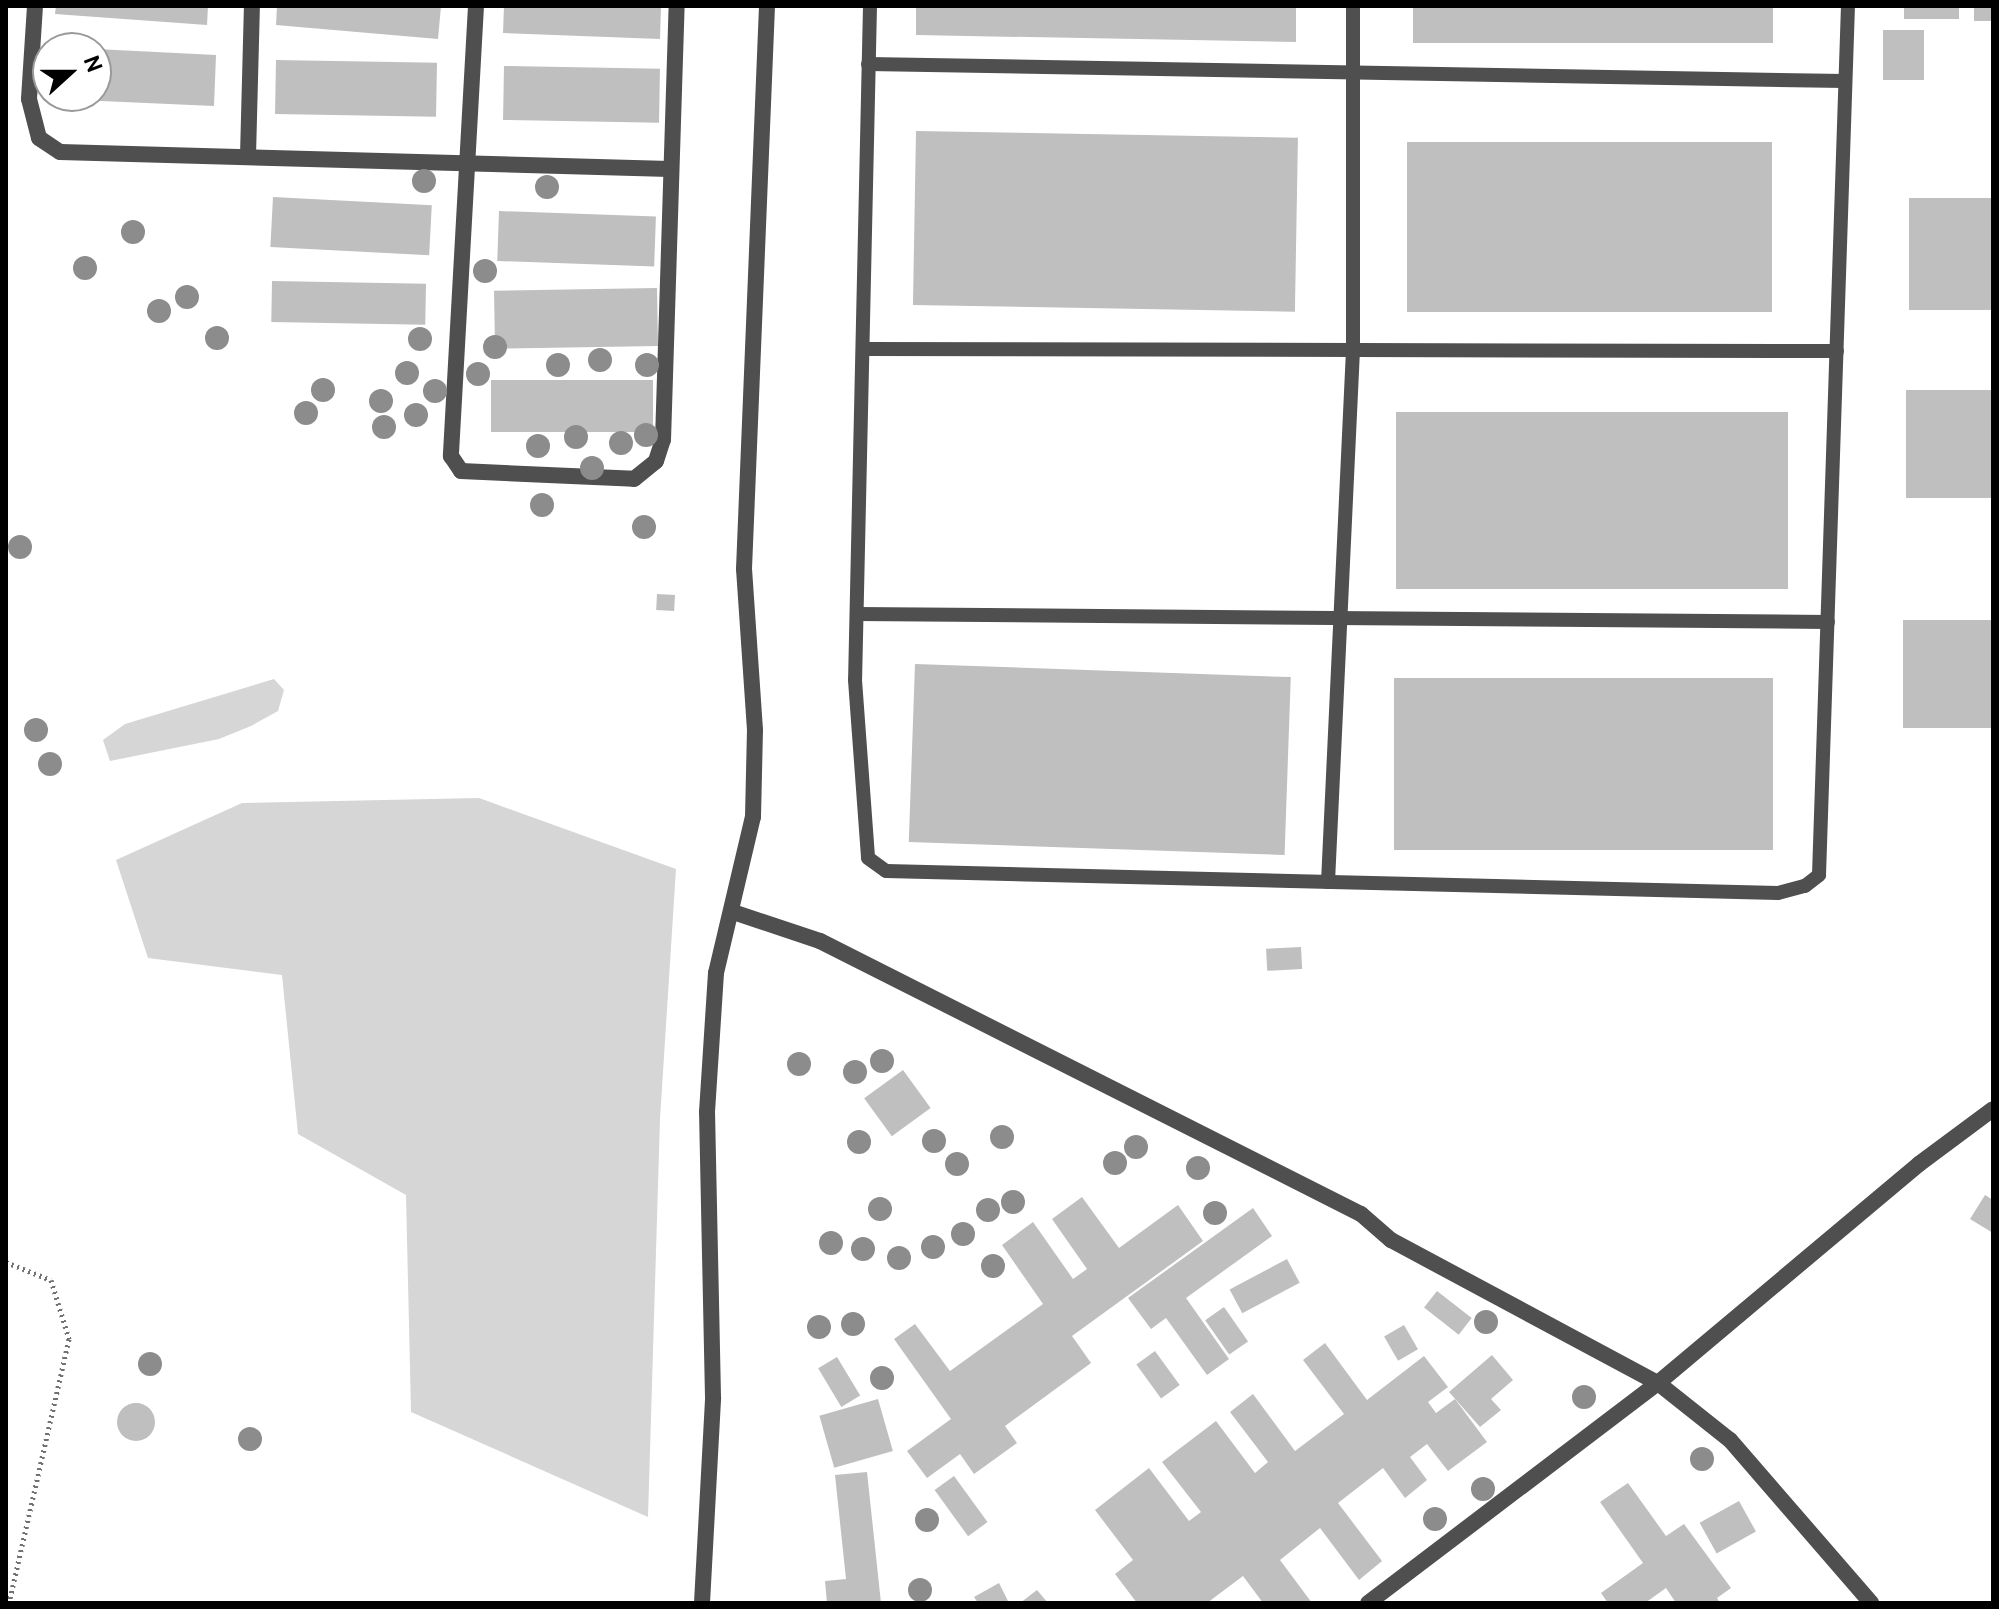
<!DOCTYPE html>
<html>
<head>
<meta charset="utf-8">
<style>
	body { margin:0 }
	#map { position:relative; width:1999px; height:1609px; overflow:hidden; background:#fff; font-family:Cabin,sans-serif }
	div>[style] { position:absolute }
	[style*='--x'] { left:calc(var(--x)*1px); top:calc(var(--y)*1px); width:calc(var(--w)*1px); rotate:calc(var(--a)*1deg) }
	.green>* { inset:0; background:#d6d6d6 }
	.building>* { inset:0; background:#bfbfbf; transform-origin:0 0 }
	.round { border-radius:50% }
	.path>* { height:5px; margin-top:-2.5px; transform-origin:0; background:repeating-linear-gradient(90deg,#717171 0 2px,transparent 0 6px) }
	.lane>* { height:14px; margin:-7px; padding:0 7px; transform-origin:7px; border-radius:7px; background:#4f4f4f }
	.street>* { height:16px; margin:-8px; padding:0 8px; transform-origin:8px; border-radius:8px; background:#4f4f4f }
	.trees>* { width:24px; height:24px; margin:-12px; border-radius:50%; background:#8c8c8c }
	span { translate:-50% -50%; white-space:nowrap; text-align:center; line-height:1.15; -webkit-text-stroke:8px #fff; paint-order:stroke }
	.frame { position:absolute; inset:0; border:8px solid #000; pointer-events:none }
	.north { position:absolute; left:32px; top:32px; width:80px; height:80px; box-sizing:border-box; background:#fff; border:2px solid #999; border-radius:50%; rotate:69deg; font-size:22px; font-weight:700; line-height:32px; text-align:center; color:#000 }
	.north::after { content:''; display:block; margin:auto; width:28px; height:36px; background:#000; clip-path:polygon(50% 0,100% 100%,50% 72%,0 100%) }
</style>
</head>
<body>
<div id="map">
	<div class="green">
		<i style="clip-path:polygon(274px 679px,284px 690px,278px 711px,251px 726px,219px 739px,110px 761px,103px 740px,125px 724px)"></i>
		<i style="clip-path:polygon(479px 798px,676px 869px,660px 1119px,648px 1517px,411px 1412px,406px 1195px,298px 1134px,282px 975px,148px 958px,116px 860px,242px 803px)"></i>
	</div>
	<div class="building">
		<i style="clip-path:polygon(56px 6px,208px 6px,207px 25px,55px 14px)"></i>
		<i style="clip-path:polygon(277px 6px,441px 6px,438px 39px,276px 25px)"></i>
		<i style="clip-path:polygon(504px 6px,661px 6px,660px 39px,503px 33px)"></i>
		<i style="clip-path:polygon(916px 6px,1296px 6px,1296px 42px,916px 35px)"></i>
		<i style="left:1413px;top:6px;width:360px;height:37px"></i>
		<i style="left:1904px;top:6px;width:55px;height:13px"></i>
		<i style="left:1974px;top:6px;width:19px;height:15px"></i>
		<i style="left:1883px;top:30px;width:41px;height:50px"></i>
		<i style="clip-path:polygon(96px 49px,216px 55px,214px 106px,56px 99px,96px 96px)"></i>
		<i style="left:276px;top:60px;width:161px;height:54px;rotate:1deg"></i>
		<i style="left:504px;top:66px;width:156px;height:54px;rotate:1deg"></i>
		<i style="left:916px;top:131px;width:382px;height:174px;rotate:1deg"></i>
		<i style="left:1407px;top:142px;width:365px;height:170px"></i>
		<i style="left:273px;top:197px;width:159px;height:50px;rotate:3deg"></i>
		<i style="left:1909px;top:198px;width:84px;height:112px"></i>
		<i style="left:499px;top:211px;width:157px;height:50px;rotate:2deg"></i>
		<i style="left:272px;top:281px;width:154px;height:41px;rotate:1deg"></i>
		<i style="left:657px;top:288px;width:58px;height:163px;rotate:89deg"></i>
		<i style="left:491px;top:380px;width:162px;height:52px"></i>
		<i style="left:1906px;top:390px;width:87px;height:108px"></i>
		<i style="left:1396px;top:412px;width:392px;height:177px"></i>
		<i style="left:657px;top:594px;width:18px;height:16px;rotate:3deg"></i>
		<i style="left:1903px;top:620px;width:90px;height:108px"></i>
		<i style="left:915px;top:664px;width:376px;height:178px;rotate:2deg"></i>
		<i style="left:1394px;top:678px;width:379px;height:172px"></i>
		<i style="left:1301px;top:947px;width:22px;height:35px;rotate:87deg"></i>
		<i style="left:903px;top:1070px;width:47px;height:48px;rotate:54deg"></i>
		<i style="clip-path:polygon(1985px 1195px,1993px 1200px,1993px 1233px,1970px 1219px)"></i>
		<i style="clip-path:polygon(1082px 1197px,1119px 1248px,1178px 1205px,1203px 1241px,1072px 1336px,1091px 1363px,1005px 1426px,1017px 1443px,974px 1474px,960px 1454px,927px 1478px,907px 1451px,951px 1419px,894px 1339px,915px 1324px,950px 1371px,1043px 1304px,1002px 1245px,1033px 1222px,1073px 1279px,1087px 1269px,1052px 1219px)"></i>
		<i style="clip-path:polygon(1253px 1208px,1272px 1236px,1186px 1298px,1229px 1359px,1207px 1375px,1166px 1318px,1151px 1329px,1128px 1298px)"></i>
		<i style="left:1287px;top:1259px;width:27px;height:65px;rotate:62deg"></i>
		<i style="left:1437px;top:1291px;width:44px;height:21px;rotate:38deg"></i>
		<i style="left:1224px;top:1307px;width:42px;height:23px;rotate:55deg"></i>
		<i style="left:1404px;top:1325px;width:28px;height:23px;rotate:60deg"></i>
		<i style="clip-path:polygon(1325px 1343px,1367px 1400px,1424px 1356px,1448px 1387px,1428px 1402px,1436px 1413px,1455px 1399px,1487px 1442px,1448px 1471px,1427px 1444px,1410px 1457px,1427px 1480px,1405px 1498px,1383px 1468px,1338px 1503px,1382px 1561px,1359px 1580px,1320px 1528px,1280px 1560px,1312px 1603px,1263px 1603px,1243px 1576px,1207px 1603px,1137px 1603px,1115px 1574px,1133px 1560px,1095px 1510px,1149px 1468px,1189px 1521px,1201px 1512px,1162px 1462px,1216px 1421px,1255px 1473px,1268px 1462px,1230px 1412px,1253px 1394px,1295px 1451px,1344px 1414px,1303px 1360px)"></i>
		<i style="left:1155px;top:1351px;width:42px;height:23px;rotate:54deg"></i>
		<i style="clip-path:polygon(1492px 1355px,1513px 1380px,1491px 1399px,1501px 1410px,1480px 1427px,1449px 1392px)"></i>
		<i style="left:837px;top:1357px;width:45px;height:22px;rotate:59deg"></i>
		<i style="left:878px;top:1399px;width:54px;height:61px;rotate:74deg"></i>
		<i class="round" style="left:117px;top:1403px;width:38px;height:38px"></i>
		<i style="clip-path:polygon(867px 1472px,881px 1603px,827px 1603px,825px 1581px,846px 1579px,835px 1475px)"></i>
		<i style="left:954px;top:1476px;width:57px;height:24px;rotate:54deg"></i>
		<i style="clip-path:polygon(1628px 1483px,1666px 1536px,1684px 1524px,1731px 1588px,1717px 1598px,1720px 1603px,1676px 1603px,1666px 1588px,1645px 1603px,1608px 1603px,1601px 1593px,1643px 1563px,1600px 1502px)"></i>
		<i style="left:1739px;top:1501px;width:35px;height:45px;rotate:61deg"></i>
		<i style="clip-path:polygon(999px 1583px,1009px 1603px,978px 1603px,974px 1597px)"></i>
		<i style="clip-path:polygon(1037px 1590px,1048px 1603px,1020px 1603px)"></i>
	</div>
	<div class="path">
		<i style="--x:6;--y:1262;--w:48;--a:21.8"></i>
		<i style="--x:51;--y:1280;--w:62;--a:73"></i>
		<i style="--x:69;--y:1339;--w:271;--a:102.8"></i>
	</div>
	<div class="lane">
		<i style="--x:870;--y:6;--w:674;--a:91.27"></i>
		<i style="--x:855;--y:680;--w:178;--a:85.8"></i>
		<i style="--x:868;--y:858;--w:22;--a:36"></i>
		<i style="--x:886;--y:871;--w:892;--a:1.41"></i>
		<i style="--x:1778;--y:893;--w:28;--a:-15"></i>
		<i style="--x:1805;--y:886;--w:18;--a:-38"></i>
		<i style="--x:1819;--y:875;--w:869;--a:-88.09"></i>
		<i style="--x:868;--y:64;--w:977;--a:1"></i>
		<i style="--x:863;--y:349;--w:974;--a:0.12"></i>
		<i style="--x:857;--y:614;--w:971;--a:0.47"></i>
		<i style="--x:1328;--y:882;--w:533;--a:-87.31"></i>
		<i style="--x:1353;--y:350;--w:344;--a:-90"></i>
	</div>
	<div class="street">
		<i style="--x:35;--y:6;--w:93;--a:93.7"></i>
		<i style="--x:29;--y:99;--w:40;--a:75.6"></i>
		<i style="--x:39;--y:138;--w:25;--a:34"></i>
		<i style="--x:60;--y:152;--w:610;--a:1.6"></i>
		<i style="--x:476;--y:6;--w:451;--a:93.2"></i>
		<i style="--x:451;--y:456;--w:18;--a:56"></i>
		<i style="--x:461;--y:471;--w:173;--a:2.6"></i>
		<i style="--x:634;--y:479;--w:28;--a:-39"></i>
		<i style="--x:656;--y:461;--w:22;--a:-72"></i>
		<i style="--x:663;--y:440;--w:434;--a:-88.2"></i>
		<i style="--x:248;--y:156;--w:150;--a:-88.5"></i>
		<i style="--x:733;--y:912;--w:92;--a:18.4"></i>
		<i style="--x:820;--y:941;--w:606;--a:26.78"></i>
		<i style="--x:1361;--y:1214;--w:40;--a:41"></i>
		<i style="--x:1391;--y:1240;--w:303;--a:28.2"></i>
		<i style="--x:1658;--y:1383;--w:92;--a:38.4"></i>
		<i style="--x:1730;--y:1440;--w:216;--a:49.1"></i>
		<i style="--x:702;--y:1603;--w:206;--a:-86.9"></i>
		<i style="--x:713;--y:1397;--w:285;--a:-91.2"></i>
		<i style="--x:707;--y:1112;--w:139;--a:-86.3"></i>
		<i style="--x:716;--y:973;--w:160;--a:-76.7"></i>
		<i style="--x:753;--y:817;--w:87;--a:-88.7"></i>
		<i style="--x:755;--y:730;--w:161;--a:-93.9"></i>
		<i style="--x:744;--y:569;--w:563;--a:-87.66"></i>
		<i style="--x:1368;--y:1603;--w:364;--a:-37.2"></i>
		<i style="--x:1658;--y:1383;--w:341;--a:-40"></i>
		<i style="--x:1919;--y:1164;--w:92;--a:-36.6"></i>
	</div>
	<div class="trees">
		<i style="left:424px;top:181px"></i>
		<i style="left:547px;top:187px"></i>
		<i style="left:133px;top:232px"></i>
		<i style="left:85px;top:268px"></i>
		<i style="left:485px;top:271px"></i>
		<i style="left:187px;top:297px"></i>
		<i style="left:159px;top:311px"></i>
		<i style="left:217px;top:338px"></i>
		<i style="left:420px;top:339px"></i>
		<i style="left:495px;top:347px"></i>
		<i style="left:600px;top:360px"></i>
		<i style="left:558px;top:365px"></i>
		<i style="left:647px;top:365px"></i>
		<i style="left:407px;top:373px"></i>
		<i style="left:478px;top:374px"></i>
		<i style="left:323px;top:390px"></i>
		<i style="left:435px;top:391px"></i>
		<i style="left:381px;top:401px"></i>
		<i style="left:306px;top:413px"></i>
		<i style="left:416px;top:415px"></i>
		<i style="left:384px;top:427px"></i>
		<i style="left:646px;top:435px"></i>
		<i style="left:576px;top:437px"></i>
		<i style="left:621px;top:443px"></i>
		<i style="left:538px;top:446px"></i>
		<i style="left:592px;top:468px"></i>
		<i style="left:542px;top:505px"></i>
		<i style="left:644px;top:527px"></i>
		<i style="left:20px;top:547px"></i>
		<i style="left:36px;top:730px"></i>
		<i style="left:50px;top:764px"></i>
		<i style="left:882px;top:1061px"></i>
		<i style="left:799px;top:1064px"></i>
		<i style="left:855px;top:1072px"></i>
		<i style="left:1002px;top:1137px"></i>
		<i style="left:934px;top:1141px"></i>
		<i style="left:859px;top:1142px"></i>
		<i style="left:1136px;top:1147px"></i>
		<i style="left:1115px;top:1163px"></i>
		<i style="left:957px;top:1164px"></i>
		<i style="left:1198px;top:1168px"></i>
		<i style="left:1013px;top:1202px"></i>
		<i style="left:880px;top:1209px"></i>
		<i style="left:988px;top:1210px"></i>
		<i style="left:1215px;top:1213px"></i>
		<i style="left:963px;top:1234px"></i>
		<i style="left:831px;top:1243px"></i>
		<i style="left:933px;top:1247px"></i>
		<i style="left:863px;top:1249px"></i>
		<i style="left:899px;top:1258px"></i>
		<i style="left:993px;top:1266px"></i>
		<i style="left:1486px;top:1322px"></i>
		<i style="left:853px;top:1324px"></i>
		<i style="left:819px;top:1327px"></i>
		<i style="left:150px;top:1364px"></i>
		<i style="left:882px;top:1378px"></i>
		<i style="left:1584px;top:1397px"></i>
		<i style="left:250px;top:1439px"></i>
		<i style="left:1702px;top:1459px"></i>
		<i style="left:1483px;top:1489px"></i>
		<i style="left:1435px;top:1519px"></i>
		<i style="left:927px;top:1520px"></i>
		<i style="left:920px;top:1590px"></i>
	</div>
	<div class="frame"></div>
	<div class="north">N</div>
</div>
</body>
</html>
